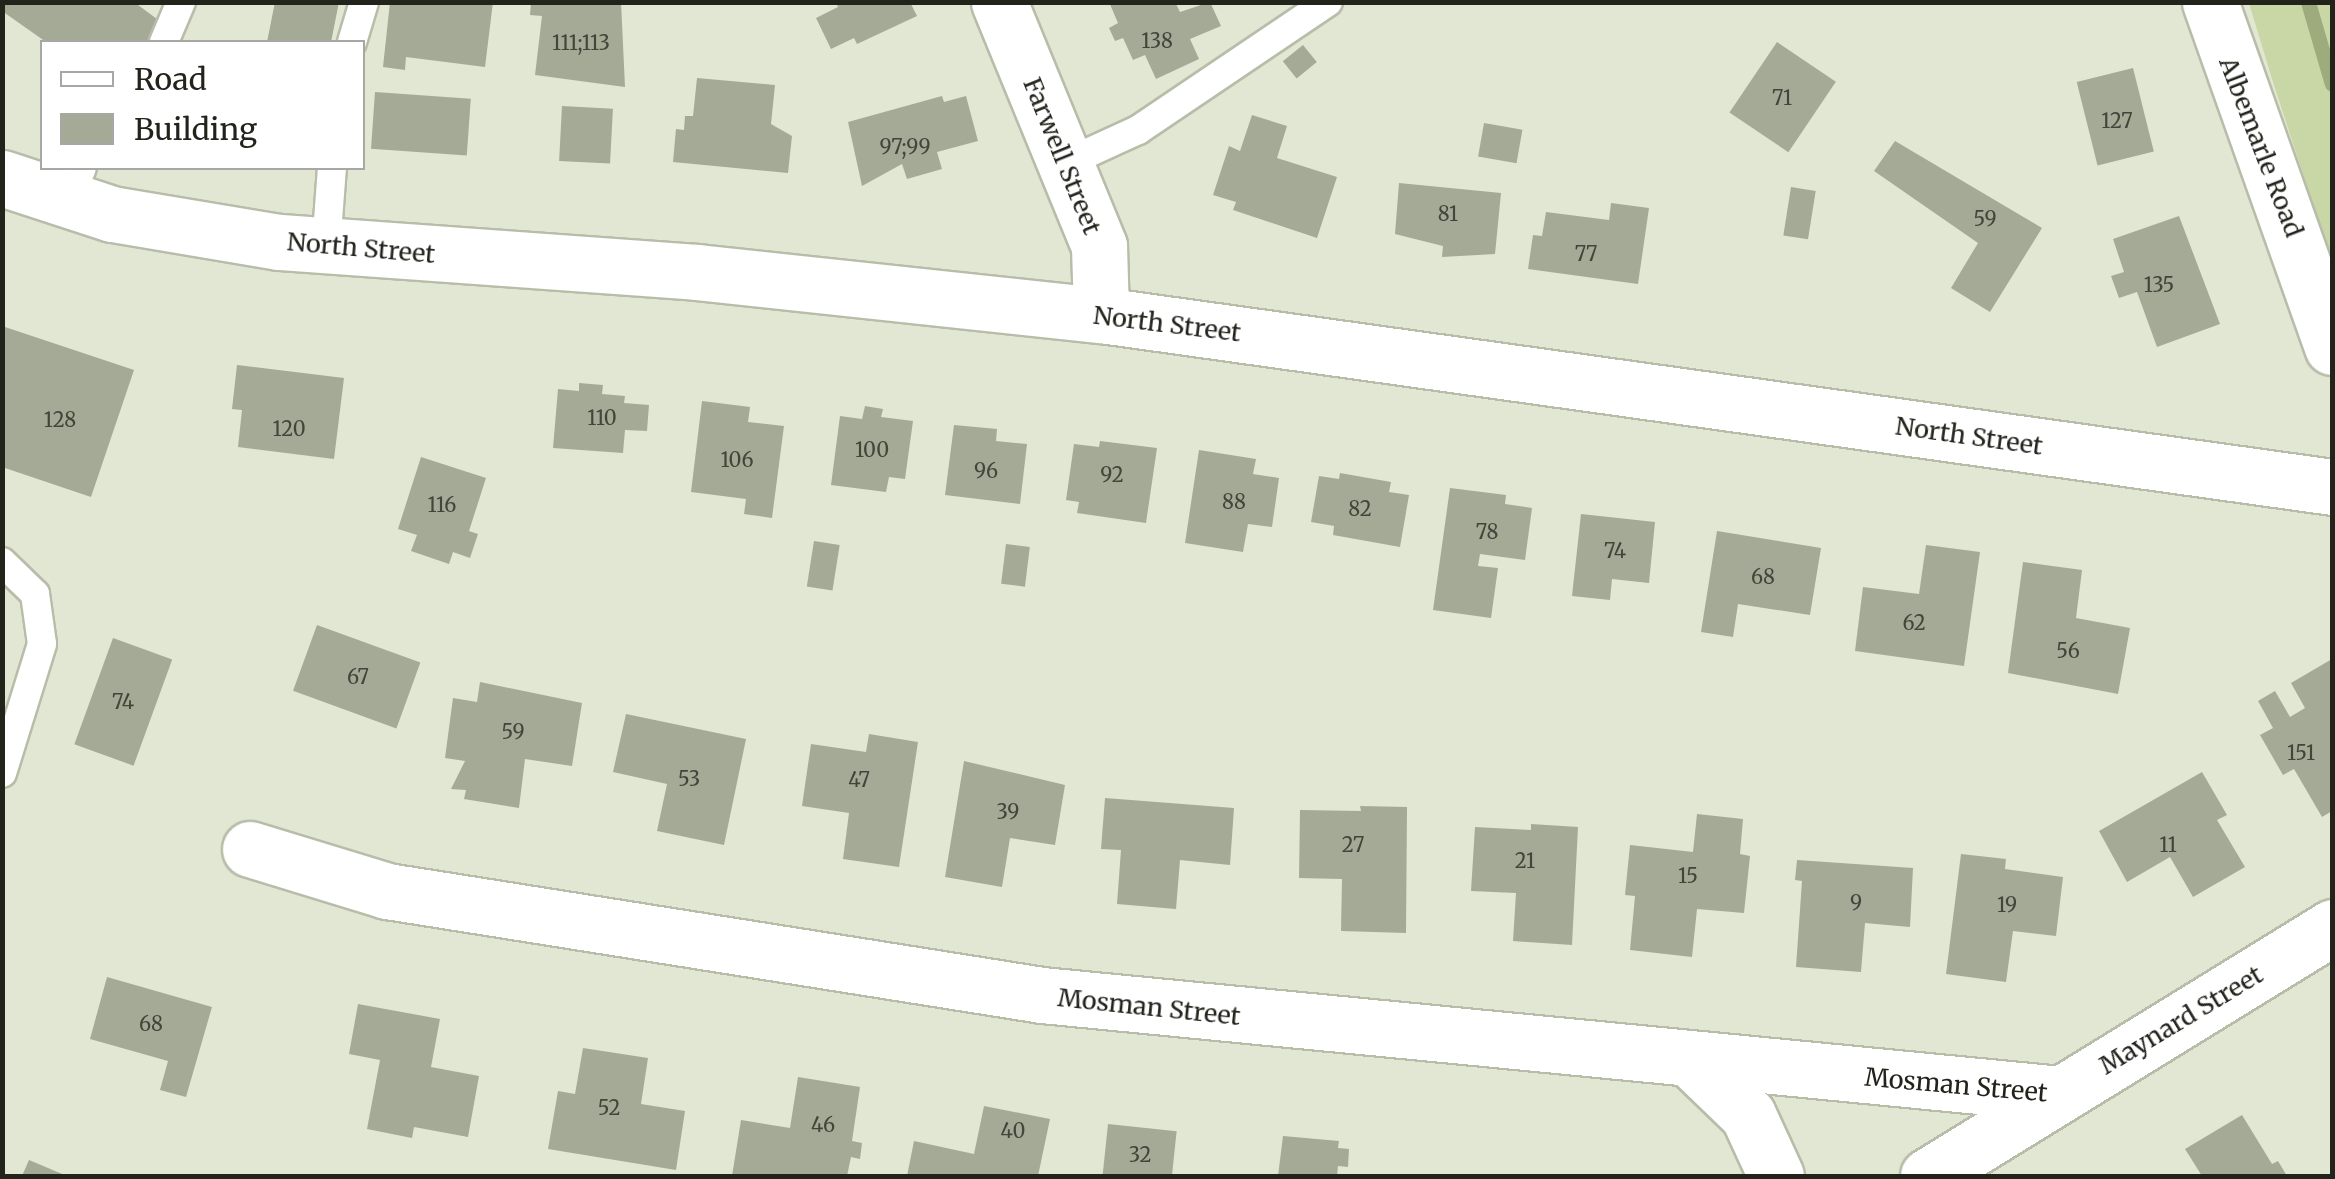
<!DOCTYPE html>
<html>
<head>
<meta charset="utf-8">
<style>
	body { margin:0 }
	#map { position:relative; width:2335px; height:1179px; overflow:hidden; background:#e1e7d2; font-family:Merriweather,serif }
	div>[style] { position:absolute }
	[style*='--x'] { left:calc(var(--x)*1px); top:calc(var(--y)*1px); width:calc(var(--w)*1px); rotate:calc(var(--a)*1deg) }
	.green>* { inset:0; background:#c9d6a6 }
	.stream>* { height:15px; margin:-7.5px; padding:0 7.5px; transform-origin:7.5px; border-radius:7.5px; background:#9eab7c }
	.building>* { inset:0; background:#a4aa96; transform-origin:0 0 }
	.roads { filter:drop-shadow(2px 0 #b7bda9) drop-shadow(-2px 0 #b7bda9) drop-shadow(0 2px #b7bda9) drop-shadow(0 -2px #b7bda9) }
	.service>* { height:28px; margin:-14px; padding:0 14px; transform-origin:14px; border-radius:14px; background:#fff }
	.minor>* { height:55px; margin:-27.5px; padding:0 27.5px; transform-origin:27.5px; border-radius:27.5px; background:#fff }
	.secondary>* { height:55px; margin:-27.5px; padding:0 27.5px; transform-origin:27.5px; border-radius:27.5px; background:#fff }
	span { translate:-50% -50%; white-space:nowrap; text-align:center; line-height:1.15; -webkit-text-stroke:8px #fff; paint-order:stroke }
	.number-label { font-size:20px; color:#42463a }
	.number-label span { -webkit-text-stroke-width:0 }
	.street-label { font-size:25px; color:#22241c }
	.frame { position:absolute; inset:0; border:5px solid #22241c; pointer-events:none }
	.legend { position:absolute; left:40px; top:40px; width:325px; height:130px; box-sizing:border-box; background:#fff; border:2px solid #a7a7a4; margin:0; padding:12px 18px; list-style:none; font-size:30px; color:#22241c }
	.legend li { display:flex; align-items:center; gap:20px; height:50px }
	.legend b { width:50px; border:2px solid #a7a7a4 }
</style>
</head>
<body>
<div id="map">
	<div class="green">
		<i style="clip-path:polygon(2249px 3px,2332px 3px,2332px 263px,2272px 79px)"></i>
	</div>
	<div class="stream">
		<i style="--x:2308;--y:2;--w:85;--a:73.7"></i>
	</div>
	<div class="building">
		<i style="clip-path:polygon(2px 2px,134px 2px,161px 22px,146px 42px,46px 42px,2px 11px)"></i>
		<i style="clip-path:polygon(275px 2px,339px 2px,331px 42px,267px 42px)"></i>
		<i style="clip-path:polygon(390px 2px,493px 2px,485px 67px,406px 57px,405px 70px,383px 67px)"></i>
		<i style="clip-path:polygon(531px 2px,621px 2px,625px 87px,535px 75px,542px 16px,530px 15px)"></i>
		<i style="clip-path:polygon(836px 2px,910px 2px,917px 16px,857px 44px,854px 38px,831px 49px,816px 18px,838px 7px)"></i>
		<i style="clip-path:polygon(1109px 2px,1175px 2px,1180px 12px,1210px 2px,1221px 26px,1190px 39px,1199px 59px,1156px 79px,1145px 55px,1133px 60px,1123px 38px,1115px 41px,1109px 28px,1118px 23px)"></i>
		<i style="left:1777px;top:42px;width:71px;height:85px;rotate:34deg"></i>
		<i style="left:1303px;top:45px;width:22px;height:26px;rotate:51deg"></i>
		<i style="left:2133px;top:68px;width:86px;height:58px;rotate:76deg"></i>
		<i style="clip-path:polygon(697px 78px,775px 85px,771px 124px,792px 136px,788px 173px,673px 162px,676px 129px,684px 130px,685px 116px,693px 116px)"></i>
		<i style="left:375px;top:92px;width:96px;height:57px;rotate:4deg"></i>
		<i style="clip-path:polygon(942px 96px,944px 102px,966px 96px,978px 141px,937px 152px,942px 169px,907px 179px,902px 164px,862px 186px,848px 122px)"></i>
		<i style="left:562px;top:106px;width:51px;height:55px;rotate:3deg"></i>
		<i style="clip-path:polygon(1252px 115px,1287px 126px,1277px 158px,1337px 177px,1317px 238px,1233px 210px,1236px 202px,1213px 195px,1229px 146px,1240px 151px)"></i>
		<i style="left:1484px;top:123px;width:39px;height:34px;rotate:10deg"></i>
		<i style="clip-path:polygon(1895px 141px,2042px 228px,1990px 312px,1951px 288px,1978px 243px,1874px 171px)"></i>
		<i style="clip-path:polygon(1399px 183px,1501px 193px,1495px 254px,1442px 257px,1443px 246px,1395px 234px)"></i>
		<i style="left:1791px;top:187px;width:25px;height:49px;rotate:9deg"></i>
		<i style="clip-path:polygon(1611px 203px,1649px 208px,1638px 284px,1528px 269px,1533px 235px,1542px 236px,1546px 212px,1609px 220px)"></i>
		<i style="clip-path:polygon(2179px 216px,2220px 324px,2157px 347px,2137px 292px,2119px 298px,2111px 276px,2124px 272px,2113px 239px)"></i>
		<i style="clip-path:polygon(2px 326px,134px 370px,91px 497px,2px 467px)"></i>
		<i style="clip-path:polygon(237px 365px,344px 378px,334px 459px,238px 447px,242px 410px,232px 409px)"></i>
		<i style="clip-path:polygon(579px 383px,603px 385px,602px 394px,625px 396px,624px 403px,649px 405px,647px 431px,625px 430px,623px 453px,553px 448px,558px 389px,579px 391px)"></i>
		<i style="clip-path:polygon(702px 401px,750px 407px,748px 422px,784px 426px,772px 518px,744px 514px,746px 499px,691px 492px)"></i>
		<i style="clip-path:polygon(865px 406px,883px 409px,881px 417px,913px 421px,905px 479px,889px 477px,886px 492px,831px 485px,840px 416px,862px 419px)"></i>
		<i style="clip-path:polygon(954px 425px,997px 429px,996px 441px,1027px 444px,1020px 504px,945px 495px)"></i>
		<i style="clip-path:polygon(1100px 441px,1157px 448px,1146px 523px,1077px 513px,1079px 502px,1066px 500px,1074px 444px,1099px 447px)"></i>
		<i style="clip-path:polygon(1199px 450px,1256px 459px,1253px 474px,1279px 478px,1272px 527px,1248px 524px,1243px 552px,1185px 543px)"></i>
		<i style="clip-path:polygon(421px 457px,486px 478px,469px 531px,478px 534px,470px 558px,453px 552px,449px 564px,411px 551px,417px 535px,398px 529px)"></i>
		<i style="clip-path:polygon(1340px 473px,1391px 482px,1389px 492px,1409px 495px,1400px 547px,1333px 535px,1334px 526px,1311px 522px,1319px 476px,1339px 479px)"></i>
		<i style="clip-path:polygon(1450px 488px,1506px 495px,1505px 504px,1532px 508px,1525px 560px,1480px 554px,1478px 566px,1498px 568px,1491px 618px,1433px 610px)"></i>
		<i style="clip-path:polygon(1581px 514px,1655px 522px,1649px 583px,1612px 579px,1610px 600px,1572px 596px)"></i>
		<i style="clip-path:polygon(1717px 531px,1821px 548px,1810px 615px,1738px 604px,1733px 637px,1701px 632px)"></i>
		<i style="left:814px;top:541px;width:26px;height:46px;rotate:9deg"></i>
		<i style="left:1006px;top:544px;width:24px;height:40px;rotate:7deg"></i>
		<i style="clip-path:polygon(1926px 545px,1980px 552px,1964px 666px,1855px 651px,1863px 587px,1919px 594px)"></i>
		<i style="clip-path:polygon(2023px 562px,2082px 570px,2076px 618px,2130px 628px,2118px 694px,2008px 673px)"></i>
		<i style="left:317px;top:625px;width:110px;height:70px;rotate:20deg"></i>
		<i style="left:113px;top:638px;width:63px;height:113px;rotate:20deg"></i>
		<i style="clip-path:polygon(2332px 659px,2332px 811px,2322px 817px,2294px 769px,2283px 775px,2260px 735px,2273px 728px,2258px 701px,2275px 691px,2290px 717px,2305px 708px,2291px 683px)"></i>
		<i style="clip-path:polygon(480px 682px,582px 703px,572px 766px,525px 759px,519px 808px,464px 799px,466px 790px,451px 789px,465px 761px,445px 758px,453px 698px,477px 702px)"></i>
		<i style="clip-path:polygon(626px 714px,746px 739px,724px 845px,657px 831px,667px 784px,613px 772px)"></i>
		<i style="clip-path:polygon(869px 734px,918px 742px,899px 867px,843px 859px,849px 813px,802px 806px,811px 744px,866px 752px)"></i>
		<i style="clip-path:polygon(964px 761px,1065px 785px,1055px 845px,1010px 838px,1002px 887px,945px 877px)"></i>
		<i style="clip-path:polygon(2202px 772px,2227px 815px,2217px 820px,2245px 867px,2193px 897px,2170px 857px,2127px 882px,2099px 831px)"></i>
		<i style="clip-path:polygon(1105px 798px,1234px 808px,1230px 865px,1180px 860px,1176px 909px,1117px 904px,1121px 850px,1101px 849px)"></i>
		<i style="clip-path:polygon(1360px 806px,1407px 807px,1406px 933px,1341px 931px,1342px 879px,1299px 878px,1300px 810px,1361px 811px)"></i>
		<i style="clip-path:polygon(1697px 814px,1743px 819px,1740px 854px,1750px 856px,1744px 913px,1697px 909px,1692px 957px,1630px 950px,1635px 896px,1625px 895px,1630px 845px,1693px 852px)"></i>
		<i style="clip-path:polygon(1531px 824px,1578px 827px,1572px 945px,1513px 941px,1516px 893px,1471px 891px,1475px 827px,1531px 830px)"></i>
		<i style="clip-path:polygon(1961px 854px,2006px 859px,2005px 869px,2063px 877px,2056px 936px,2013px 931px,2006px 982px,1946px 974px)"></i>
		<i style="clip-path:polygon(1797px 860px,1913px 868px,1910px 927px,1865px 923px,1861px 972px,1796px 967px,1802px 881px,1795px 880px)"></i>
		<i style="clip-path:polygon(107px 977px,212px 1007px,186px 1097px,160px 1090px,168px 1061px,90px 1039px)"></i>
		<i style="clip-path:polygon(358px 1004px,440px 1019px,431px 1067px,479px 1076px,468px 1137px,414px 1127px,412px 1138px,367px 1129px,380px 1060px,349px 1054px)"></i>
		<i style="clip-path:polygon(583px 1048px,648px 1058px,641px 1104px,685px 1111px,676px 1170px,548px 1149px,558px 1091px,575px 1094px)"></i>
		<i style="clip-path:polygon(798px 1077px,860px 1087px,852px 1141px,862px 1143px,860px 1159px,851px 1157px,847px 1176px,732px 1176px,741px 1120px,790px 1128px)"></i>
		<i style="clip-path:polygon(984px 1106px,1050px 1119px,1038px 1176px,907px 1176px,914px 1141px,974px 1154px)"></i>
		<i style="clip-path:polygon(2242px 1115px,2272px 1164px,2278px 1161px,2287px 1176px,2202px 1176px,2185px 1149px)"></i>
		<i style="left:1108px;top:1124px;width:69px;height:52px;rotate:6deg"></i>
		<i style="clip-path:polygon(1283px 1136px,1339px 1141px,1338px 1148px,1349px 1149px,1348px 1167px,1338px 1166px,1337px 1176px,1278px 1176px)"></i>
		<i style="clip-path:polygon(29px 1160px,67px 1176px,22px 1176px)"></i>
	</div>
	<div class="roads">
		<div class="service">
			<i style="--x:164;--y:42;--w:43;--a:-67"></i>
			<i style="--x:352;--y:42;--w:42;--a:-73.3"></i>
			<i style="--x:1066;--y:163;--w:79;--a:-24.6"></i>
			<i style="--x:1138;--y:130;--w:229;--a:-34"></i>
			<i style="--x:68;--y:202;--w:37;--a:-68"></i>
			<i style="--x:326;--y:247;--w:79;--a:-85.7"></i>
			<i style="--x:2;--y:562;--w:46;--a:44.1"></i>
			<i style="--x:35;--y:594;--w:50;--a:82"></i>
			<i style="--x:42;--y:644;--w:135;--a:107.2"></i>
		</div>
		<div class="minor">
			<i style="--x:999;--y:2;--w:264;--a:67.7"></i>
			<i style="--x:1099;--y:246;--w:69;--a:88.3"></i>
			<i style="--x:2210;--y:2;--w:366;--a:70.5"></i>
			<i style="--x:250;--y:849;--w:143;--a:17"></i>
			<i style="--x:387;--y:891;--w:663;--a:9.02"></i>
			<i style="--x:1042;--y:995;--w:1023;--a:5.55"></i>
			<i style="--x:1693;--y:1062;--w:76;--a:43.9"></i>
			<i style="--x:1748;--y:1115;--w:67;--a:65.3"></i>
			<i style="--x:1928;--y:1176;--w:475;--a:-31.6"></i>
		</div>
		<div class="secondary">
			<i style="--x:2;--y:178;--w:116;--a:18.1"></i>
			<i style="--x:112;--y:214;--w:170;--a:9.5"></i>
			<i style="--x:280;--y:242;--w:418;--a:4.1"></i>
			<i style="--x:697;--y:272;--w:406;--a:6.1"></i>
			<i style="--x:1101;--y:315;--w:1243;--a:7.95"></i>
		</div>
	</div>
	<div class="number-label">
		<span style="left:1157px;top:40px">138</span>
		<span style="left:581px;top:42px">111;113</span>
		<span style="left:1782px;top:97px">71</span>
		<span style="left:2117px;top:120px">127</span>
		<span style="left:905px;top:146px">97;99</span>
		<span style="left:1448px;top:213px">81</span>
		<span style="left:1985px;top:218px">59</span>
		<span style="left:1586px;top:253px">77</span>
		<span style="left:2159px;top:284px">135</span>
		<span style="left:602px;top:417px">110</span>
		<span style="left:60px;top:419px">128</span>
		<span style="left:289px;top:428px">120</span>
		<span style="left:872px;top:449px">100</span>
		<span style="left:737px;top:459px">106</span>
		<span style="left:986px;top:470px">96</span>
		<span style="left:1112px;top:474px">92</span>
		<span style="left:1234px;top:501px">88</span>
		<span style="left:442px;top:504px">116</span>
		<span style="left:1360px;top:508px">82</span>
		<span style="left:1487px;top:531px">78</span>
		<span style="left:1615px;top:550px">74</span>
		<span style="left:1763px;top:576px">68</span>
		<span style="left:1914px;top:622px">62</span>
		<span style="left:2068px;top:650px">56</span>
		<span style="left:358px;top:676px">67</span>
		<span style="left:123px;top:701px">74</span>
		<span style="left:513px;top:731px">59</span>
		<span style="left:2301px;top:752px">151</span>
		<span style="left:689px;top:778px">53</span>
		<span style="left:859px;top:779px">47</span>
		<span style="left:1008px;top:811px">39</span>
		<span style="left:1353px;top:844px">27</span>
		<span style="left:2168px;top:844px">11</span>
		<span style="left:1525px;top:860px">21</span>
		<span style="left:1688px;top:875px">15</span>
		<span style="left:1856px;top:902px">9</span>
		<span style="left:2007px;top:904px">19</span>
		<span style="left:151px;top:1023px">68</span>
		<span style="left:609px;top:1107px">52</span>
		<span style="left:823px;top:1124px">46</span>
		<span style="left:1013px;top:1130px">40</span>
		<span style="left:1140px;top:1154px">32</span>
	</div>
	<div class="street-label">
		<span style="left:2261px;top:147px;rotate:69deg">Albemarle Road</span>
		<span style="left:1062px;top:156px;rotate:68deg">Farwell Street</span>
		<span style="left:361px;top:248px;rotate:5deg">North Street</span>
		<span style="left:1167px;top:324px;rotate:7deg">North Street</span>
		<span style="left:1969px;top:436px;rotate:8deg">North Street</span>
		<span style="left:1149px;top:1007px;rotate:6deg">Mosman Street</span>
		<span style="left:2181px;top:1020px;rotate:-31deg">Maynard Street</span>
		<span style="left:1956px;top:1085px;rotate:5deg">Mosman Street</span>
	</div>
	<div class="frame"></div>
	<ul class="legend">
	<li><b style="height:12px;background:#fff"></b>Road</li>
	<li><b style="height:28px;background:#a4aa96"></b>Building</li>
	</ul>
</div>
</body>
</html>
